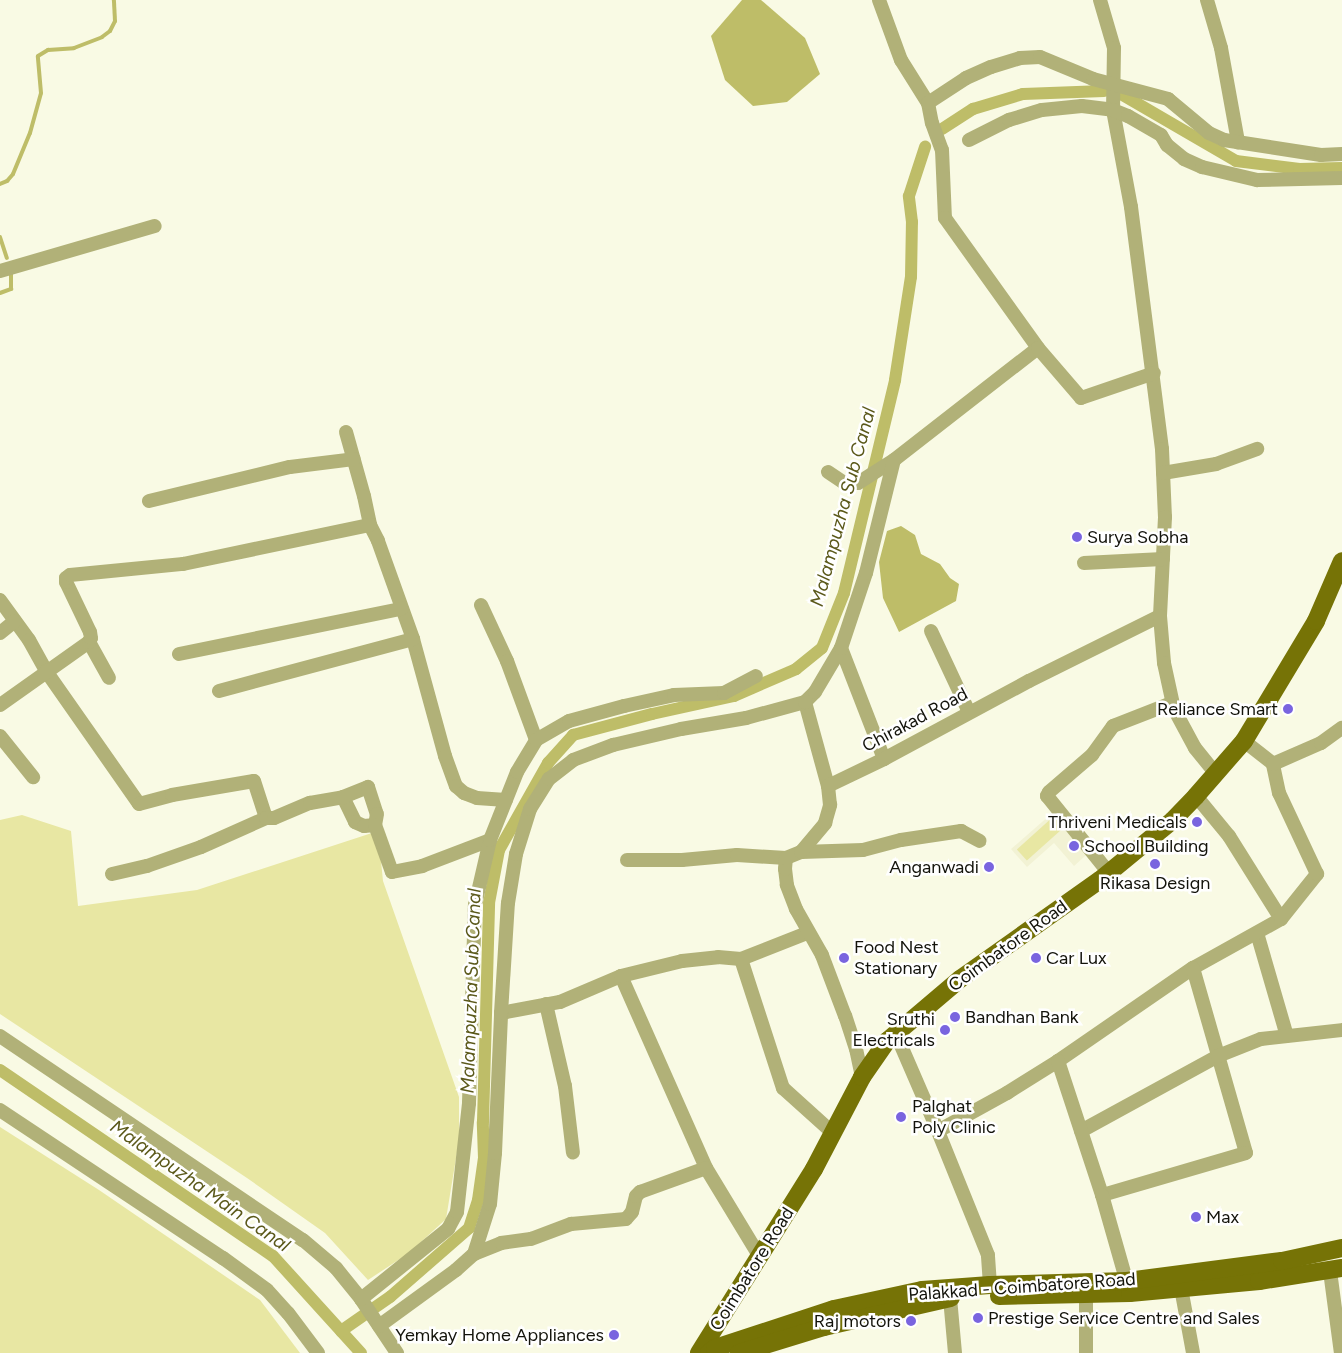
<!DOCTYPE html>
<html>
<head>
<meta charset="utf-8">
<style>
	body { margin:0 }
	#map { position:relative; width:1342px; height:1353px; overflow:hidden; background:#f9fae4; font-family:Figtree,sans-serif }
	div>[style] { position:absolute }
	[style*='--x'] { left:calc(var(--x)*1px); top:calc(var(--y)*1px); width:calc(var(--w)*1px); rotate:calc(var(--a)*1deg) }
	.built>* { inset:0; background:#f2f2d4 }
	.green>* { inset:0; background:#e8e7a3; transform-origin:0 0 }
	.water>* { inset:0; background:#bebd68 }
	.stream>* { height:4px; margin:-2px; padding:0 2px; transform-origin:2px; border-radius:2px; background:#bebd68 }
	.canal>* { height:12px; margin:-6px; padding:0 6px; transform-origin:6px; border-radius:6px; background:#bebd68 }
	.minor>* { height:14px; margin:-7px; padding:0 7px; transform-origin:7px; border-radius:7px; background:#b1b178 }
	.major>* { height:18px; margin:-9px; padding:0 9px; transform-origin:9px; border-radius:9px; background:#767306 }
	.dots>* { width:14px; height:14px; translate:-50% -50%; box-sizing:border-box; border:2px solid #fff; border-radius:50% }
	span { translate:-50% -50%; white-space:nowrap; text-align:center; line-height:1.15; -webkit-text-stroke:5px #fff; paint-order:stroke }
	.poi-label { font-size:18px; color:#13130b }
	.left { translate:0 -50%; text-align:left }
	.right { translate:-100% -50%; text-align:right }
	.street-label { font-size:18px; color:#13130b }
	.water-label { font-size:19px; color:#5b591a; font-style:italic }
</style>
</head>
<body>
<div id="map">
	<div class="built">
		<i style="clip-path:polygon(1058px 808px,1094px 848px,1074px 866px,1054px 843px,1027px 867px,1011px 849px)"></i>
	</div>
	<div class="green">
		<i style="clip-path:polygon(22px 815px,71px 831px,78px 906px,197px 890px,378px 831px,383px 881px,459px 1097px,459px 1140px,446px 1219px,409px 1253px,368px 1280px,325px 1233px,247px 1178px,0 1014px,0 820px)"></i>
		<i style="left:1054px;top:816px;width:15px;height:50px;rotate:48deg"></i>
		<i style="clip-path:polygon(0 1127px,99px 1190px,260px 1300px,300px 1353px,0 1353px)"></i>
	</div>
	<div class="water">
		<i style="clip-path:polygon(742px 0,761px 0,805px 38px,820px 74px,787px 102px,753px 106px,725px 80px,711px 36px)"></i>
		<i style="clip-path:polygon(901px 526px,915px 535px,921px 554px,940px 564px,950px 578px,959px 584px,956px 601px,899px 632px,883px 598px,879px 562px,887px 531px)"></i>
	</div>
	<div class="stream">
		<i style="--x:0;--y:184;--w:8;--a:-23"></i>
		<i style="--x:7;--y:181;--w:9;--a:-49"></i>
		<i style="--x:13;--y:174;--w:44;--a:-67.5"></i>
		<i style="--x:30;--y:133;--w:41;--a:-74.6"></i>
		<i style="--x:41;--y:93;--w:37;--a:-95"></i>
		<i style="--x:38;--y:56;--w:12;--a:-31"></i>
		<i style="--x:48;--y:50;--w:26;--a:-4"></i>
		<i style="--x:74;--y:48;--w:30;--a:-21"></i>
		<i style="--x:102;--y:37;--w:10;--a:-37"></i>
		<i style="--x:110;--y:31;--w:11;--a:-63"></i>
		<i style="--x:115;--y:21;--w:21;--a:-93"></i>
		<i style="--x:0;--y:237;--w:22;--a:72"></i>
		<i style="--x:0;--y:293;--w:12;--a:-20"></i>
		<i style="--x:11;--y:289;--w:18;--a:-90"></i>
	</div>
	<div class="canal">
		<i style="--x:1121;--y:94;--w:133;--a:30.2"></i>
		<i style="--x:1236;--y:161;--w:64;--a:7.2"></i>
		<i style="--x:1299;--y:169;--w:43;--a:-1.3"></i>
		<i style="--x:942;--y:129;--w:37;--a:-33"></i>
		<i style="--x:973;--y:109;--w:52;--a:-16.7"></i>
		<i style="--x:1023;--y:94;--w:81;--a:-2.1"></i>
		<i style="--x:0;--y:1070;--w:330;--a:34.3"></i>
		<i style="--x:273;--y:1256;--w:131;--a:47.8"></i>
		<i style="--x:341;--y:1331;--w:60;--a:-34.8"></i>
		<i style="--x:390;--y:1297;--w:105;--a:-41.1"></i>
		<i style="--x:469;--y:1228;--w:29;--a:-72"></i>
		<i style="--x:478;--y:1200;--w:42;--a:-81.9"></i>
		<i style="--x:484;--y:1158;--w:36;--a:-92"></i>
		<i style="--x:483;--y:1122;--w:219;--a:-88.4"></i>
		<i style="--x:489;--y:903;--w:54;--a:-79.3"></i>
		<i style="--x:499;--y:850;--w:100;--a:-60.6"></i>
		<i style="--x:548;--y:763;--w:38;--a:-48"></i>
		<i style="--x:573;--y:735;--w:82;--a:-14.9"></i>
		<i style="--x:652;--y:714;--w:84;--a:-12.4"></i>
		<i style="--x:734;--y:696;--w:68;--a:-23.5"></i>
		<i style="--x:796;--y:669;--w:33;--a:-39"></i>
		<i style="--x:822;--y:648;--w:59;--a:-68.2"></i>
		<i style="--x:844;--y:593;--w:219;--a:-76.5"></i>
		<i style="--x:895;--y:380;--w:104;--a:-81.2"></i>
		<i style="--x:911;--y:277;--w:55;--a:-89"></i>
		<i style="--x:912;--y:222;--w:26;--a:-97"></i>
		<i style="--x:909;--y:196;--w:52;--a:-71.9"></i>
	</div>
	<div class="minor">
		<i style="--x:879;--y:0;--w:64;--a:69.9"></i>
		<i style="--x:901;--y:60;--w:51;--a:57.9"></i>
		<i style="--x:928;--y:103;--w:20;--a:79"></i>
		<i style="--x:932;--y:123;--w:29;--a:70"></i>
		<i style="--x:942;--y:150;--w:68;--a:87.5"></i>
		<i style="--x:945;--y:218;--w:160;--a:54.4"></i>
		<i style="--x:1100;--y:0;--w:50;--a:73.7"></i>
		<i style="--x:1114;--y:48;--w:62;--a:90.9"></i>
		<i style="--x:1113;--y:110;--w:99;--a:79.5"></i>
		<i style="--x:1131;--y:207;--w:244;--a:82.7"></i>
		<i style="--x:1162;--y:449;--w:68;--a:87.5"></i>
		<i style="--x:1165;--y:517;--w:99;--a:92.9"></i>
		<i style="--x:1207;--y:0;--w:50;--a:73.7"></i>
		<i style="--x:1221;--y:48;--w:96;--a:79.7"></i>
		<i style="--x:928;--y:103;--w:45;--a:-33.3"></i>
		<i style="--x:966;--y:78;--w:27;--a:-24"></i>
		<i style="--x:991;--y:67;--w:30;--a:-17"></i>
		<i style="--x:1020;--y:58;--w:20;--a:-3"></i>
		<i style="--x:1040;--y:57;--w:57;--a:22.5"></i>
		<i style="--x:1093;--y:79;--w:78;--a:14.9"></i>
		<i style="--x:1168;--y:99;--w:53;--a:39.7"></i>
		<i style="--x:1209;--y:133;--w:17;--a:25"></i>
		<i style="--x:1224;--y:140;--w:98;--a:8.8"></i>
		<i style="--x:1321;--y:155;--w:21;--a:-3"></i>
		<i style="--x:969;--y:140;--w:45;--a:-26.6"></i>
		<i style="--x:1009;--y:120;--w:34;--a:-17"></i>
		<i style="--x:1042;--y:110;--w:40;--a:-5.7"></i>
		<i style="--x:1082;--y:106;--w:31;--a:7"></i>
		<i style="--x:1113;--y:110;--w:16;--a:22"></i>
		<i style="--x:1128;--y:116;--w:38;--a:30"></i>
		<i style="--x:1161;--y:135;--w:12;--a:59"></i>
		<i style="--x:1167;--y:145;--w:22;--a:39"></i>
		<i style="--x:1184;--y:159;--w:20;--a:24"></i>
		<i style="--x:1202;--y:167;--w:57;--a:13.3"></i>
		<i style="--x:1257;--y:180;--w:85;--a:-1.3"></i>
		<i style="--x:0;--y:271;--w:161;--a:-16.2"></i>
		<i style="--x:346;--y:432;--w:66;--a:74.3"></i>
		<i style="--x:364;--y:496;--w:30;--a:78"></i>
		<i style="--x:370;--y:525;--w:18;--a:63"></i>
		<i style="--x:378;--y:541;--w:104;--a:70.3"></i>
		<i style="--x:413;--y:639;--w:121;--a:74.7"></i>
		<i style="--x:445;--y:756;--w:32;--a:70"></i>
		<i style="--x:456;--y:786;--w:11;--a:41"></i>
		<i style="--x:464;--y:793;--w:14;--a:21"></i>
		<i style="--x:477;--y:798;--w:29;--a:4"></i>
		<i style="--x:828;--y:472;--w:18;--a:34"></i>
		<i style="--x:843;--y:482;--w:15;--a:4"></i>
		<i style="--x:858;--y:483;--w:43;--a:-32.6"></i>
		<i style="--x:894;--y:460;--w:182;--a:-37.9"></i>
		<i style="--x:1038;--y:348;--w:66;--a:49.3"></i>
		<i style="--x:1081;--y:398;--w:77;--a:-18.9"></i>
		<i style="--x:1163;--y:473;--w:54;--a:-9.6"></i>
		<i style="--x:1216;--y:464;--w:44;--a:-20.1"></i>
		<i style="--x:149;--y:501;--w:145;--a:-13.6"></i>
		<i style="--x:290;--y:467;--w:64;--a:-7.1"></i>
		<i style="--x:1084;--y:563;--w:79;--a:-2.9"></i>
		<i style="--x:0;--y:600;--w:49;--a:54.1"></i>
		<i style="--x:29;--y:640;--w:35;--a:61"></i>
		<i style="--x:46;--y:671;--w:162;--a:55"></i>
		<i style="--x:139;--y:804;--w:34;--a:-15"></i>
		<i style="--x:172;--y:795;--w:83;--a:-9.7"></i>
		<i style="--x:254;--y:781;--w:39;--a:72"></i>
		<i style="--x:481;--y:605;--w:62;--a:65.1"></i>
		<i style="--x:507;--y:661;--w:84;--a:69.8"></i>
		<i style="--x:931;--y:631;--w:89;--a:64.9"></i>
		<i style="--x:0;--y:633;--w:19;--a:-39"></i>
		<i style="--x:89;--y:642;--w:41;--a:60.9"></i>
		<i style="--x:841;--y:648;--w:119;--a:68.8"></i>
		<i style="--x:179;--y:654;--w:227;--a:-11.5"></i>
		<i style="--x:219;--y:691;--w:201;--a:-15"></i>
		<i style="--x:805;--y:702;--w:87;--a:74.7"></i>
		<i style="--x:0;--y:705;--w:109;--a:-35.3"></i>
		<i style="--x:89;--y:642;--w:4;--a:-63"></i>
		<i style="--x:91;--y:638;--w:6;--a:-99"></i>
		<i style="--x:90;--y:632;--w:55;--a:-115.6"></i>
		<i style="--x:66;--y:582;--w:4;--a:-90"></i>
		<i style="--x:66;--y:578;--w:5;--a:-37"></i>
		<i style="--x:70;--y:575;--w:114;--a:-5.6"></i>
		<i style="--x:183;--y:564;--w:191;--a:-11.8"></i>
		<i style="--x:0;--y:736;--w:53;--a:51.2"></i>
		<i style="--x:1244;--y:741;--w:37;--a:38"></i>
		<i style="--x:1196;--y:796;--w:52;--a:50.5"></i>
		<i style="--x:1229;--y:836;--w:98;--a:57.9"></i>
		<i style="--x:343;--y:797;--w:28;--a:64"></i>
		<i style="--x:355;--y:822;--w:10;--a:24"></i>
		<i style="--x:364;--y:826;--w:11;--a:-5"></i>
		<i style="--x:801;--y:852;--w:62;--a:-1.8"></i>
		<i style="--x:863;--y:850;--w:39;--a:-15"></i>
		<i style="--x:901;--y:840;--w:61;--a:-8.5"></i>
		<i style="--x:961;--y:831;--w:21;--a:28"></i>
		<i style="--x:627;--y:860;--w:55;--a:0"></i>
		<i style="--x:682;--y:860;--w:55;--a:-5.2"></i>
		<i style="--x:737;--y:855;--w:49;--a:3.5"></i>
		<i style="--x:1109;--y:873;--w:99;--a:-128.8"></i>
		<i style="--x:1047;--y:796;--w:4;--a:-63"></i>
		<i style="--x:1049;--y:792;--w:57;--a:-40.7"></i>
		<i style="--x:1092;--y:755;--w:36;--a:-54"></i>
		<i style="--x:1113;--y:726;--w:63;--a:-21.3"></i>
		<i style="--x:112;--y:874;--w:36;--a:-13"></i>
		<i style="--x:147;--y:866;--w:57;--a:-19.4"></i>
		<i style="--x:201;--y:847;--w:71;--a:-24"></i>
		<i style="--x:266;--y:818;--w:8;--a:0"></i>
		<i style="--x:274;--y:818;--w:39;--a:-23"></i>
		<i style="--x:310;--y:803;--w:34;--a:-10"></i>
		<i style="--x:343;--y:797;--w:27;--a:-22"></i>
		<i style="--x:368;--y:787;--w:28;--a:72"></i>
		<i style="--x:377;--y:814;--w:11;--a:100"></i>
		<i style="--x:375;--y:825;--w:50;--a:70.1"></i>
		<i style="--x:392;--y:872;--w:31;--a:-11"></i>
		<i style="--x:422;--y:866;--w:73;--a:-20.9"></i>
		<i style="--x:1257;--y:933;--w:107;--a:73.8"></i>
		<i style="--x:741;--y:959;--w:136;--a:72"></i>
		<i style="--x:783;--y:1088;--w:67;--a:42"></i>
		<i style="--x:1193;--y:968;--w:101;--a:-29.1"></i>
		<i style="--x:1281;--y:919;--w:58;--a:-51.3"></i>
		<i style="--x:1317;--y:874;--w:89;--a:-115.1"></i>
		<i style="--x:1279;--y:793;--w:30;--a:-102"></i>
		<i style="--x:1273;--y:764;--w:52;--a:-23.6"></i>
		<i style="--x:1321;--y:743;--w:26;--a:-36"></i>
		<i style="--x:621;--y:976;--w:210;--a:66.1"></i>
		<i style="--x:546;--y:1004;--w:84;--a:77"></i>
		<i style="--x:565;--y:1086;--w:67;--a:83.2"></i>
		<i style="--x:501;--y:1013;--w:60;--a:-10.6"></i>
		<i style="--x:560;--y:1002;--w:66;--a:-23.1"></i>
		<i style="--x:621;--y:976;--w:63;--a:-13.8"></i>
		<i style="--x:682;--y:961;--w:36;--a:-6"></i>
		<i style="--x:718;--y:957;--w:23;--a:5"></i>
		<i style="--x:741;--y:959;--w:71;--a:-21.5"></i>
		<i style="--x:896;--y:1034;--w:106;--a:66.6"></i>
		<i style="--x:0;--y:1036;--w:365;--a:34"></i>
		<i style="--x:303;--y:1240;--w:43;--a:40.3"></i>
		<i style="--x:336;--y:1268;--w:40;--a:51"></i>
		<i style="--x:361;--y:1299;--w:65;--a:56.3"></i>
		<i style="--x:1058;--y:1061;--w:164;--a:-34.6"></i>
		<i style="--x:1193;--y:968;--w:192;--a:74"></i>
		<i style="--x:1246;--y:1153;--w:150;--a:163.7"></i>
		<i style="--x:862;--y:1077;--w:29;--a:-102"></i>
		<i style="--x:856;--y:1049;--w:35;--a:-108"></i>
		<i style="--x:845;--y:1016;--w:65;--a:-110.7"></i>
		<i style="--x:822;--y:955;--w:53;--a:-119.5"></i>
		<i style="--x:796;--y:909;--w:26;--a:-111"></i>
		<i style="--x:787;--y:885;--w:16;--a:-97"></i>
		<i style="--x:785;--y:869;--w:11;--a:-85"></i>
		<i style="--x:786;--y:858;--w:16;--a:-22"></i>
		<i style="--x:801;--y:852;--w:38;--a:-50"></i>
		<i style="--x:825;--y:823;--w:19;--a:-74"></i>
		<i style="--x:830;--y:805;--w:19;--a:-96"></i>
		<i style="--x:828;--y:786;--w:62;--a:-25.7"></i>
		<i style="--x:884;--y:759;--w:165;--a:-28.3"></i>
		<i style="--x:1029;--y:681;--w:146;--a:-26.4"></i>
		<i style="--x:1160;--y:616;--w:47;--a:85.1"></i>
		<i style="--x:1164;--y:663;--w:47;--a:77.7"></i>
		<i style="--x:1174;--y:709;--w:44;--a:61.7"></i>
		<i style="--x:1195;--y:748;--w:32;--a:51"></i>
		<i style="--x:0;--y:1110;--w:268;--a:33.6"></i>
		<i style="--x:223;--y:1258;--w:54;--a:36"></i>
		<i style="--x:267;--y:1290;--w:31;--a:48"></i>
		<i style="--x:288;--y:1313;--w:50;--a:53.1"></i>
		<i style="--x:1081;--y:1131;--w:156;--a:-28.7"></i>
		<i style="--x:1218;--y:1056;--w:46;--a:-21.6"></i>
		<i style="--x:1261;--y:1039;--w:81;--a:-6.3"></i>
		<i style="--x:474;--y:1254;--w:29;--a:-22"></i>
		<i style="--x:501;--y:1243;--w:30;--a:-8"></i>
		<i style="--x:531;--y:1239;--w:43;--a:-20.6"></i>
		<i style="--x:571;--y:1224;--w:55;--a:-5.2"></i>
		<i style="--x:626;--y:1219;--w:9;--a:-49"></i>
		<i style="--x:632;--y:1212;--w:16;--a:-76"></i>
		<i style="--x:636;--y:1196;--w:6;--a:-45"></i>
		<i style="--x:640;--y:1192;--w:70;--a:-20"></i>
		<i style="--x:706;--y:1168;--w:104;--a:58.8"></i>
		<i style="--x:1330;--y:1271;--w:83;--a:82.4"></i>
		<i style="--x:990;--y:1285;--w:30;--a:-94"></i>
		<i style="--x:988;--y:1255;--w:134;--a:-112"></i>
		<i style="--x:938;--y:1131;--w:79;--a:-28.8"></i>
		<i style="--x:1007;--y:1093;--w:60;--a:-32.1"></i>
		<i style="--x:1058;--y:1061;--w:141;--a:71.8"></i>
		<i style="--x:1102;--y:1195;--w:99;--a:74.1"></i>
		<i style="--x:1181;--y:1288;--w:66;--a:79.5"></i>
		<i style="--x:1086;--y:1296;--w:57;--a:90"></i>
		<i style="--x:950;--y:1298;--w:55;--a:84.8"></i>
		<i style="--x:361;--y:1299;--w:112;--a:-38.8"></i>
		<i style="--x:448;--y:1229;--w:19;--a:-62"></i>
		<i style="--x:457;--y:1212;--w:110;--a:-83.7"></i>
		<i style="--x:469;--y:1103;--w:198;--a:-88.3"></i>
		<i style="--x:475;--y:905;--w:67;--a:-77"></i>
		<i style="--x:490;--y:840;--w:73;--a:-68.3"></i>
		<i style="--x:517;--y:772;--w:37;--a:-59"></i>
		<i style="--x:536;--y:740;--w:38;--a:-30"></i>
		<i style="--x:569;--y:721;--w:57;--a:-15.3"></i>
		<i style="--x:624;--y:706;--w:51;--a:-12.4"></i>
		<i style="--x:674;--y:695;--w:50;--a:-2.3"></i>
		<i style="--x:724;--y:693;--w:36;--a:-28"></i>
		<i style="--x:379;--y:1326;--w:95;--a:-36"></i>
		<i style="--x:456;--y:1270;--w:24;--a:-42"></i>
		<i style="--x:474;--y:1254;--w:52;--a:-72.3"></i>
		<i style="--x:490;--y:1204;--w:51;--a:-84.4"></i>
		<i style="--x:495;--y:1153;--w:140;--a:-87.5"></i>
		<i style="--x:501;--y:1013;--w:110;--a:-86.4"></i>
		<i style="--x:508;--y:903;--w:50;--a:-80.7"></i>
		<i style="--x:516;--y:854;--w:47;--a:-72.7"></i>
		<i style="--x:530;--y:809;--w:36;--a:-58"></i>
		<i style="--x:549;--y:779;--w:31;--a:-38"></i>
		<i style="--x:573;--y:760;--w:43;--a:-20.6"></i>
		<i style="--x:613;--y:745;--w:70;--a:-13.2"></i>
		<i style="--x:681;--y:729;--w:66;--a:-9.6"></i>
		<i style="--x:746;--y:718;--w:61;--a:-15.2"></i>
		<i style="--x:805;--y:702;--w:14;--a:-45"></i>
		<i style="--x:815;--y:692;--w:51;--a:-59.4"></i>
		<i style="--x:841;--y:648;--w:79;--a:-71.6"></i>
		<i style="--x:866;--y:573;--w:116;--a:-76.1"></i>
	</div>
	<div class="major">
		<i style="--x:999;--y:1296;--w:131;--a:-1.3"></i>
		<i style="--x:1130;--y:1293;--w:130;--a:-5.3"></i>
		<i style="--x:1259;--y:1281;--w:84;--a:-8.9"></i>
		<i style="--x:699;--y:1353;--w:217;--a:-58"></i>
		<i style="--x:814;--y:1169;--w:104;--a:-62.4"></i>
		<i style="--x:862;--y:1077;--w:44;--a:-55.2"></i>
		<i style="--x:887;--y:1041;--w:96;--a:-40.3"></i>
		<i style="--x:960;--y:979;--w:171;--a:-35.3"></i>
		<i style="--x:1100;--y:880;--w:94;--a:-39.4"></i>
		<i style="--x:1173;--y:820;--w:33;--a:-46"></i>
		<i style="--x:1196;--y:796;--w:73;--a:-48.9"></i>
		<i style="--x:1244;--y:741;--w:140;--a:-59"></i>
		<i style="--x:1316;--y:621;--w:65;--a:-66.6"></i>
		<i style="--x:709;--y:1353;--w:8;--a:-40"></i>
		<i style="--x:715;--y:1348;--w:125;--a:-18.1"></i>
		<i style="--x:834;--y:1309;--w:90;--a:-12.2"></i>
		<i style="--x:922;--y:1290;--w:68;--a:-4.2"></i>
		<i style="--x:990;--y:1285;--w:137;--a:-1.7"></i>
		<i style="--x:1127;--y:1281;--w:156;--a:-7.4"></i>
		<i style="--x:1282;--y:1261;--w:61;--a:-12.2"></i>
		<i style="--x:739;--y:1353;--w:89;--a:-17"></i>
		<i style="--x:824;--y:1327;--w:130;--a:-12.9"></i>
	</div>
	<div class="dots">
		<i style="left:1077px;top:537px;background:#7964df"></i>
		<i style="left:1288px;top:709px;background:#7964df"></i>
		<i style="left:1197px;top:822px;background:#7964df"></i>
		<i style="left:1074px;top:846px;background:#7964df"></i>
		<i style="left:1155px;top:864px;background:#7964df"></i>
		<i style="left:989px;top:867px;background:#7964df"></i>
		<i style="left:844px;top:958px;background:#7964df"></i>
		<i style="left:1036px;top:958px;background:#7964df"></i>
		<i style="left:955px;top:1017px;background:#7964df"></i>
		<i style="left:945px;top:1030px;background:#7964df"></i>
		<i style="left:901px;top:1117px;background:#7964df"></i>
		<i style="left:1196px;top:1217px;background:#7964df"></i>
		<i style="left:978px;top:1318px;background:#7964df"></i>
		<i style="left:911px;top:1321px;background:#7964df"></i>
		<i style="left:614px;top:1335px;background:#7964df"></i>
	</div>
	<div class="poi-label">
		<span class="left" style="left:1087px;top:537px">Surya Sobha</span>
		<span class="right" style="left:1278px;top:709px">Reliance Smart</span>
		<span class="right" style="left:1187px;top:822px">Thriveni Medicals</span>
		<span class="left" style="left:1084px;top:846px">School Building</span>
		<span class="right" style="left:979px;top:867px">Anganwadi</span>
		<span style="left:1155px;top:883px">Rikasa Design</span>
		<span class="left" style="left:854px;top:958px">Food Nest<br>Stationary</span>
		<span class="left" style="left:1046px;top:958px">Car Lux</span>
		<span class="left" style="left:965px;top:1017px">Bandhan Bank</span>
		<span class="right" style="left:935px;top:1030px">Sruthi<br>Electricals</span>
		<span class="left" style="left:912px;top:1117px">Palghat<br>Poly Clinic</span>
		<span class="left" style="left:1206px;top:1217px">Max</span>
		<span class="left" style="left:988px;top:1318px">Prestige Service Centre and Sales</span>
		<span class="right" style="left:901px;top:1321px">Raj motors</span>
		<span class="right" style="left:604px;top:1335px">Yemkay Home Appliances</span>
	</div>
	<div class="street-label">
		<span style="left:915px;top:720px;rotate:-28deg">Chirakad Road</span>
		<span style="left:1008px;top:946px;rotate:-36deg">Coimbatore Road</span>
		<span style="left:752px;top:1269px;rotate:-58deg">Coimbatore Road</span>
		<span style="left:1022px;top:1287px;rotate:-4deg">Palakkad - Coimbatore Road</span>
	</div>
	<div class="water-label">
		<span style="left:843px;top:507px;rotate:-75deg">Malampuzha Sub Canal</span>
		<span style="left:471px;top:991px;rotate:-88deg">Malampuzha Sub Canal</span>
		<span style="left:200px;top:1186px;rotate:35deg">Malampuzha Main Canal</span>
	</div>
</div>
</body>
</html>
